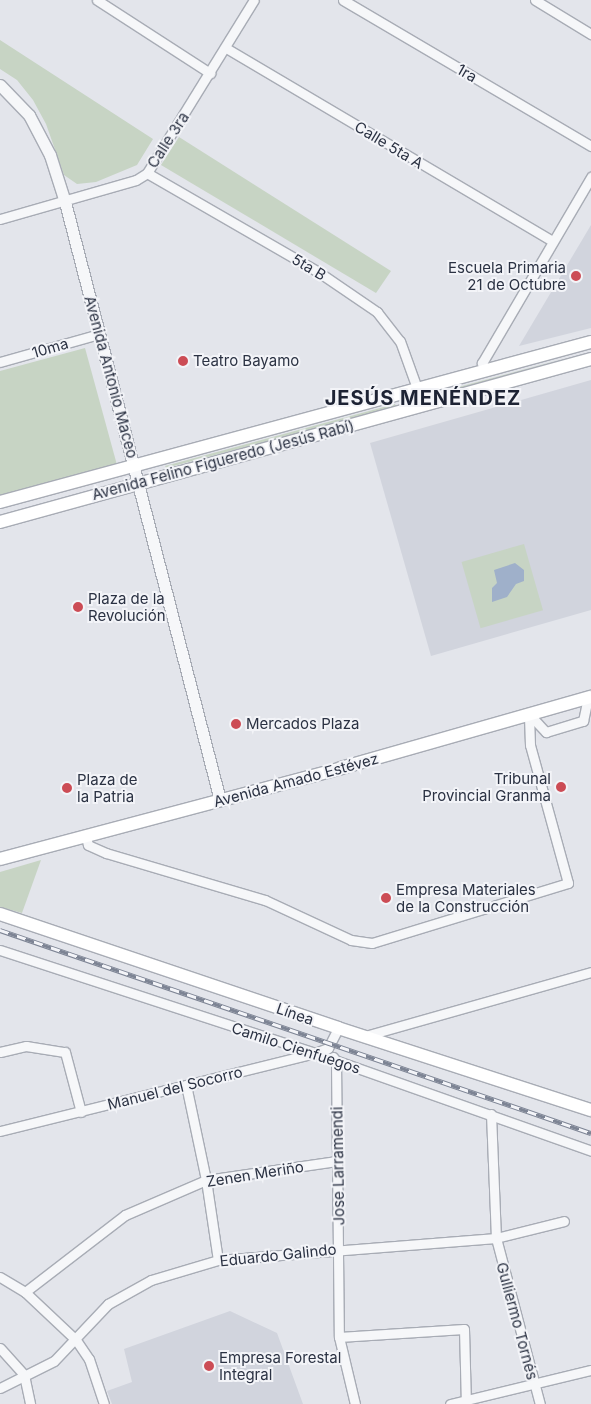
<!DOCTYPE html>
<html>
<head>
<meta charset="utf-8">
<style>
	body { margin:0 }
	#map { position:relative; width:591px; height:1404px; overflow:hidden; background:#e3e5eb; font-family:Inter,sans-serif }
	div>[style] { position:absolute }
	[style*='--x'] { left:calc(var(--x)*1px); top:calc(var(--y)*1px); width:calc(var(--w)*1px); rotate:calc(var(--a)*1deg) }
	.built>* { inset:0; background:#d1d4dd }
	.green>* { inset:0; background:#c7d4c4; transform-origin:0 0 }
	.water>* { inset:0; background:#9fb0ca }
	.roads { filter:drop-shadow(1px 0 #a8acb5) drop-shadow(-1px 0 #a8acb5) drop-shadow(0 1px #a8acb5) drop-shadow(0 -1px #a8acb5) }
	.minor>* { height:9px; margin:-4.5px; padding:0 4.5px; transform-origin:4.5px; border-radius:4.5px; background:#f6f7f9 }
	.tertiary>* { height:11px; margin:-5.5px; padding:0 5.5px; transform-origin:5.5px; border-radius:5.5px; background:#f6f7f9 }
	.secondary>* { height:12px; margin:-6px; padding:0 6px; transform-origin:6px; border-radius:6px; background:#fff }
	.rail>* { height:5px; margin-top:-2.5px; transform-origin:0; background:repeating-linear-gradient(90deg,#f3f4f8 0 9px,#7d8494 0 18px); box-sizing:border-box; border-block:1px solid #7d8494 }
	.dots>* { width:14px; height:14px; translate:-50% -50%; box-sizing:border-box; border:2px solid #f3f4f8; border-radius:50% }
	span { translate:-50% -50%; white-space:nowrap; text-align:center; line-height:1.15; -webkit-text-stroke:4px #f3f4f8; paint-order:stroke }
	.street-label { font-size:15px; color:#2b3243 }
	.poi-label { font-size:15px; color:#2b3243 }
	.right { translate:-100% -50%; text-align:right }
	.left { translate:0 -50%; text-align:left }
	.district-label { font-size:20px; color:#1d2334; font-weight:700; letter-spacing:1px }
</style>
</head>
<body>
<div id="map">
	<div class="built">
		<i style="clip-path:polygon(591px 225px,591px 328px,519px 346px)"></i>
		<i style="clip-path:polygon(591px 380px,591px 610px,431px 656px,370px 443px)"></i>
		<i style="clip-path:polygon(230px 1311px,277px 1333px,303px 1404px,112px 1404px,107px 1391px,132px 1382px,124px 1349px)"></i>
	</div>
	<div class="green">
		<i style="clip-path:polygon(0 40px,153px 139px,137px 165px,96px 182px,77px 184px,64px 175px,46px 124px,33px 100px,17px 80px,0 69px)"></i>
		<i style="clip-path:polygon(179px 137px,391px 271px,376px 293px,161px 165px)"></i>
		<i style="clip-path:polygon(85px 348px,117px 465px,0 497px,0 371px)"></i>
		<i style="clip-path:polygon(570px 357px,452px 391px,451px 389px)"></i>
		<i style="clip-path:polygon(395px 404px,396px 407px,166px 468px,165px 466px)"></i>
		<i style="left:524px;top:544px;width:69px;height:65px;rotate:74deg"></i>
		<i style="clip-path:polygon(41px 860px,22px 913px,0 907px,0 872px)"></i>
	</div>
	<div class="water">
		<i style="clip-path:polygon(515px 563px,524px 570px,524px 581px,516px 584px,507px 597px,492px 602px,492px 588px,497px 583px,494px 570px)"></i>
	</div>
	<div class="roads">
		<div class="minor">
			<i style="--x:97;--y:0;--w:135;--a:32.9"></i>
			<i style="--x:343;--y:0;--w:288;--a:30.5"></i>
			<i style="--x:535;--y:0;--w:66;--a:31.3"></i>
			<i style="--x:226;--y:48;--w:379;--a:30.6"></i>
			<i style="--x:147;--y:173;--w:196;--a:30"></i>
			<i style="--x:317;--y:271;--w:73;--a:34.3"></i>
			<i style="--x:377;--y:312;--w:37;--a:52"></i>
			<i style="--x:400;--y:341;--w:68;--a:70.2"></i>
			<i style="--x:0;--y:219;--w:141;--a:-16"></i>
			<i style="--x:136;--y:180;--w:13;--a:-32"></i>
			<i style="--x:147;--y:173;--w:203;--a:-58.3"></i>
			<i style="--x:0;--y:362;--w:103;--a:-15.8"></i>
			<i style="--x:485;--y:370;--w:8;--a:-113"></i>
			<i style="--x:482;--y:363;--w:216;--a:-59.6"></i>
			<i style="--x:529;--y:714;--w:25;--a:47"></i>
			<i style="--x:546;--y:732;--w:39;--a:-17"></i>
			<i style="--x:583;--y:721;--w:25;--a:-78"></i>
			<i style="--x:86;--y:837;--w:8;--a:76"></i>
			<i style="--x:88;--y:845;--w:20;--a:24"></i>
			<i style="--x:106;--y:853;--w:166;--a:16.5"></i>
			<i style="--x:265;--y:900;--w:95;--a:24.9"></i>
			<i style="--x:351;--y:940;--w:21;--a:8"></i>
			<i style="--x:372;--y:943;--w:205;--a:-17"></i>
			<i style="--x:568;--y:883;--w:143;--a:-105.4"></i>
			<i style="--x:530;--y:745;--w:31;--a:-92"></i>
			<i style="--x:0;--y:950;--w:331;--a:18.1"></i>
			<i style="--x:315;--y:1053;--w:293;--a:19.5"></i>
			<i style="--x:365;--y:1036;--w:235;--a:-15.8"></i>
			<i style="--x:0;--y:1052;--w:27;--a:-13"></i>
			<i style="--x:26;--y:1046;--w:39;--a:9"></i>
			<i style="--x:65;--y:1052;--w:62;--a:75.1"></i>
			<i style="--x:333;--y:1057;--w:5;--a:53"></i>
			<i style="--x:336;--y:1061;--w:276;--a:89.4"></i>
			<i style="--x:339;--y:1337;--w:69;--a:76.6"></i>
			<i style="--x:186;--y:1085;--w:97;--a:78.1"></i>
			<i style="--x:206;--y:1180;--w:81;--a:81.5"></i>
			<i style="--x:491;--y:1114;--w:124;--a:87.7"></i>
			<i style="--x:496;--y:1238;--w:172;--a:75.2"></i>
			<i style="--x:0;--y:1131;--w:325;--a:-13.9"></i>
			<i style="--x:315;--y:1053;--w:14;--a:-21"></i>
			<i style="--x:328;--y:1048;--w:22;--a:-63"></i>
			<i style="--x:0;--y:1277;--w:29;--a:31"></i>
			<i style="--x:25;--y:1292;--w:70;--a:43.3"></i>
			<i style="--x:76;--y:1340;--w:23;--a:56"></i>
			<i style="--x:89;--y:1359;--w:47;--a:71.6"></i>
			<i style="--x:25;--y:1292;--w:126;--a:-37.6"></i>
			<i style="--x:125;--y:1215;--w:88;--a:-23.4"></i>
			<i style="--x:206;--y:1180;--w:132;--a:-8.3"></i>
			<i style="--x:339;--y:1337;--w:125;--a:-3.7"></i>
			<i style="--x:464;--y:1329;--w:75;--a:88.5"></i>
			<i style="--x:0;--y:1348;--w:36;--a:48"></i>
			<i style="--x:24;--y:1375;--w:30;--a:78"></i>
			<i style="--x:0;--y:1388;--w:60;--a:-26.6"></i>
			<i style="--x:54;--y:1361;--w:79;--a:-46.5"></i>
			<i style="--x:108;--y:1304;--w:49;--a:-29.2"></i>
			<i style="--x:151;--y:1280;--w:70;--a:-16.6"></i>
			<i style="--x:218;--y:1260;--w:279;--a:-4.5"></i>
			<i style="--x:496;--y:1238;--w:70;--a:-14"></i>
			<i style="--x:450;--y:1404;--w:145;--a:-13.6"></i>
		</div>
		<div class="tertiary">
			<i style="--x:0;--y:85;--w:42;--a:46"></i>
			<i style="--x:29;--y:115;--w:45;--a:62.3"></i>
			<i style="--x:50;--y:155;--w:49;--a:72.3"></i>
			<i style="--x:65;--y:202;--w:618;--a:75.47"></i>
		</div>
		<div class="secondary">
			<i style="--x:0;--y:502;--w:612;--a:-15.15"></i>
			<i style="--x:0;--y:522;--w:613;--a:-15.42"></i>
			<i style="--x:0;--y:859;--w:353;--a:-14.9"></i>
			<i style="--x:341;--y:768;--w:260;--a:-15.9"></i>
			<i style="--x:0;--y:914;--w:357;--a:18.6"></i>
			<i style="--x:338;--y:1028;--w:266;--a:18"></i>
		</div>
	</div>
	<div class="rail">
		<i style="--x:0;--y:930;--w:625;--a:18.96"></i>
	</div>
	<div class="dots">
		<i style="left:576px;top:276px;background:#cc4c55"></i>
		<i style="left:183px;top:361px;background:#cc4c55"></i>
		<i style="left:78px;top:607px;background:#cc4c55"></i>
		<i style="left:236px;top:724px;background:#cc4c55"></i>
		<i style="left:561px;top:787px;background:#cc4c55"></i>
		<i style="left:67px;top:788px;background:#cc4c55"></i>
		<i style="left:386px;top:898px;background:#cc4c55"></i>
		<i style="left:209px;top:1366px;background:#cc4c55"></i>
	</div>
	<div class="street-label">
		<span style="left:467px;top:73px;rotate:30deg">1ra</span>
		<span style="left:168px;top:140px;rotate:-57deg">Calle 3ra</span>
		<span style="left:389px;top:145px;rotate:31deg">Calle 5ta A</span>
		<span style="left:309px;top:267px;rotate:31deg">5ta B</span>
		<span style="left:50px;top:348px;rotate:-16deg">10ma</span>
		<span style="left:111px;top:377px;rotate:75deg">Avenida Antonio Maceo</span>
		<span style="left:223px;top:460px;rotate:-15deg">Avenida Felino Figueredo (Jesús Rabí)</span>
		<span style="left:296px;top:780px;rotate:-15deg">Avenida Amado Estévez</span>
		<span style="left:295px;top:1014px;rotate:19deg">Línea</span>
		<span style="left:296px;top:1048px;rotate:18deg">Camilo Cienfuegos</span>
		<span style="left:175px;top:1088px;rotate:-14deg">Manuel del Socorro</span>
		<span style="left:338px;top:1166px;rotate:-91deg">Jose Larramendi</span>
		<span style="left:255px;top:1174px;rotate:-9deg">Zenen Meriño</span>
		<span style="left:278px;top:1255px;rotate:-6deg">Eduardo Galindo</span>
		<span style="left:517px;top:1321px;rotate:75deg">Gulliermo Tornés</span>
	</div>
	<div class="poi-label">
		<span class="right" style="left:566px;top:276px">Escuela Primaria<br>21 de Octubre</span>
		<span class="left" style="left:193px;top:361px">Teatro Bayamo</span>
		<span class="left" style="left:88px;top:607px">Plaza de la<br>Revolución</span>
		<span class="left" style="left:246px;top:724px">Mercados Plaza</span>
		<span class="right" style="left:551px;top:787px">Tribunal<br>Provincial Granma</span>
		<span class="left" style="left:77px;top:788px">Plaza de<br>la Patria</span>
		<span class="left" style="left:396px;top:898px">Empresa Materiales<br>de la Construcción</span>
		<span class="left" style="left:219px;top:1366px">Empresa Forestal<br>Integral</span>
	</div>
	<div class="district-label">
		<span style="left:423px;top:398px">JESÚS MENÉNDEZ</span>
	</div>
</div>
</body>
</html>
